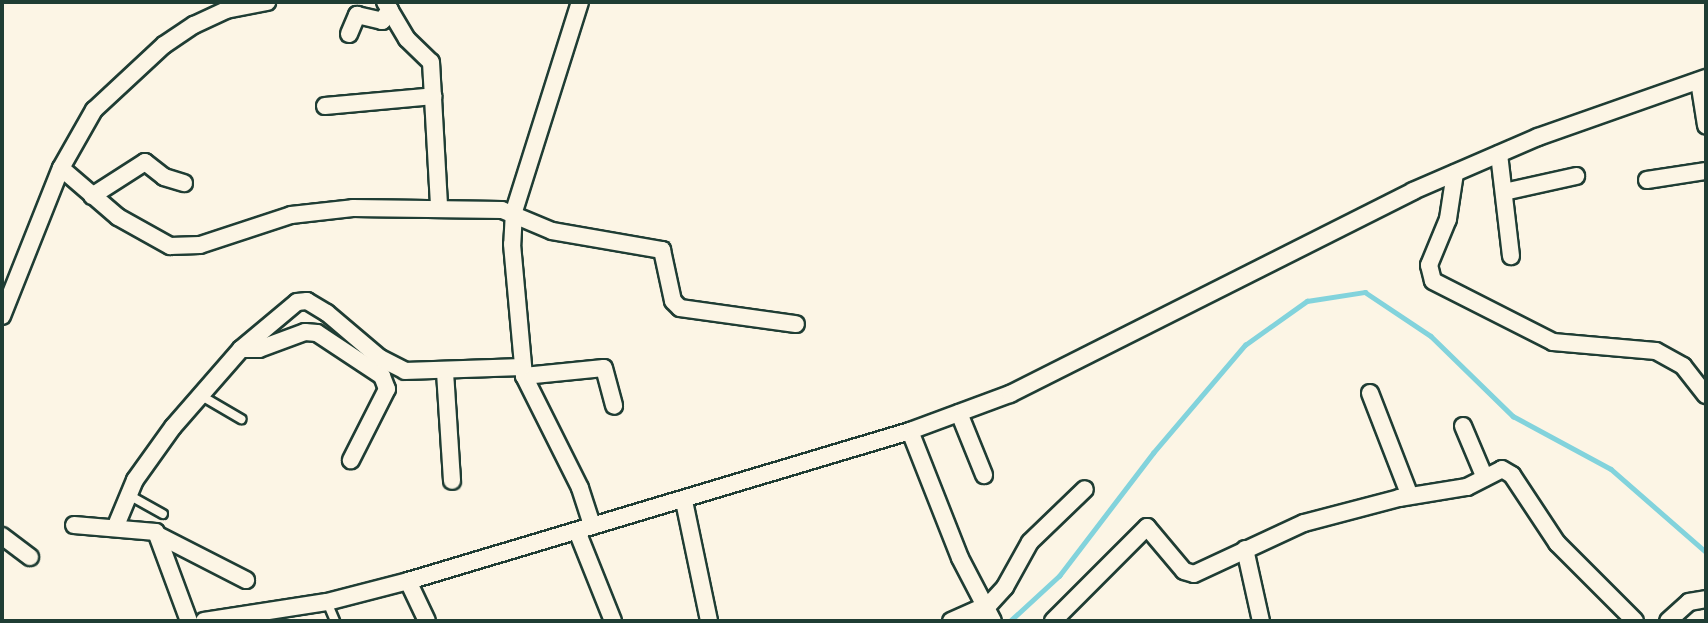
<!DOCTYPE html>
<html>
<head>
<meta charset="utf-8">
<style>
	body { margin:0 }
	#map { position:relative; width:1708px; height:623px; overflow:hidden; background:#fcf5e5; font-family:Dekko,sans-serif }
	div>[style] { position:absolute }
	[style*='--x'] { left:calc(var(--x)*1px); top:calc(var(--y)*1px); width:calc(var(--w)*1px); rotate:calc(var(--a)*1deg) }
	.stream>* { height:4.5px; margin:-2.25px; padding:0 2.25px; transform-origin:2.25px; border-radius:2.25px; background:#82d3dc }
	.roads { filter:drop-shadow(2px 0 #1f3d34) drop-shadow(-2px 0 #1f3d34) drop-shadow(0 2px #1f3d34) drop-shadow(0 -2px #1f3d34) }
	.lane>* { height:8px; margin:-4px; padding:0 4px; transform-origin:4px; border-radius:4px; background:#fcf5e5 }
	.street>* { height:16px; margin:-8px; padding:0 8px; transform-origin:8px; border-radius:8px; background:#fcf5e5 }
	span { translate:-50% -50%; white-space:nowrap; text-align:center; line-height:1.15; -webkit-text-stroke:5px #fcf5e5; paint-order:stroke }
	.frame { position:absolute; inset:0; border:4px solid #1f3d34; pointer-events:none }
</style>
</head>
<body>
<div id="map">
	<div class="stream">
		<i style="--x:1010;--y:621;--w:67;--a:-42.6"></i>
		<i style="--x:1059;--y:576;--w:155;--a:-52.6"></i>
		<i style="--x:1153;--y:453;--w:142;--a:-49.6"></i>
		<i style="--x:1245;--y:345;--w:76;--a:-35.4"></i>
		<i style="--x:1307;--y:301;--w:59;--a:-8.8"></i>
		<i style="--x:1365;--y:292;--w:79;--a:33.7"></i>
		<i style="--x:1431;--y:336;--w:115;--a:44.3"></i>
		<i style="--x:1513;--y:416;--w:111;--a:28.4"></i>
		<i style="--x:1611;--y:469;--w:126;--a:41.1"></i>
	</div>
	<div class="roads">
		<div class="lane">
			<i style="--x:200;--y:395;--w:48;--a:30.3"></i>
			<i style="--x:127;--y:494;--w:41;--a:29.1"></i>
			<i style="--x:327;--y:602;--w:21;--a:67"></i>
		</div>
		<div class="street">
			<i style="--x:385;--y:2;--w:43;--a:59.3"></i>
			<i style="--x:407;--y:39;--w:33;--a:44"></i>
			<i style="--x:431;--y:62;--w:145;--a:86.8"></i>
			<i style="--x:580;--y:2;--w:219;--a:107.5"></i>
			<i style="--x:514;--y:211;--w:33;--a:93"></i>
			<i style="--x:512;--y:244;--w:133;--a:84.8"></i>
			<i style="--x:524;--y:376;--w:125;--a:63.4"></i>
			<i style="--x:580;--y:488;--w:40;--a:72"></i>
			<i style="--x:349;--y:34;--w:21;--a:-67"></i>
			<i style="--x:357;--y:15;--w:26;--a:13"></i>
			<i style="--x:382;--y:21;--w:14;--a:-56"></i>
			<i style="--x:1699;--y:81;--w:45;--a:81"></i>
			<i style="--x:325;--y:106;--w:109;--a:-5.2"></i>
			<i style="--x:1499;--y:154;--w:103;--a:83.3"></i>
			<i style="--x:61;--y:168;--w:75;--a:40.7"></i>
			<i style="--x:118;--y:217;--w:60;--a:29.1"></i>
			<i style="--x:170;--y:246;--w:30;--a:-2"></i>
			<i style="--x:200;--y:245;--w:96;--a:-18.2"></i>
			<i style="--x:291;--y:215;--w:62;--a:-6.4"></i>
			<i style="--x:353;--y:208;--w:149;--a:0.8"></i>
			<i style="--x:502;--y:210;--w:54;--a:22.8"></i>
			<i style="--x:552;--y:231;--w:112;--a:9.8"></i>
			<i style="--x:662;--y:250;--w:52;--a:77.8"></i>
			<i style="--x:673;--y:301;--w:10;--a:45"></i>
			<i style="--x:680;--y:308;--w:117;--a:7.9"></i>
			<i style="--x:1455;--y:173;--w:47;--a:98.7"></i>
			<i style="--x:1448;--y:219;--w:50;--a:112.4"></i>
			<i style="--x:1429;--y:265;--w:16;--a:76"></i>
			<i style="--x:1433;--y:281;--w:135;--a:26.9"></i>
			<i style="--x:1553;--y:342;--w:103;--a:5"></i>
			<i style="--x:1656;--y:351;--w:31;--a:29"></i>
			<i style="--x:1683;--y:366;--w:37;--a:52"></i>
			<i style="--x:1647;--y:180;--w:60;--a:-8.7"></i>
			<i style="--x:1504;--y:192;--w:74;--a:-12.5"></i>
			<i style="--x:92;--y:196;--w:63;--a:-32.7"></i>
			<i style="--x:145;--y:162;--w:24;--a:38"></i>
			<i style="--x:164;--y:177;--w:21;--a:17"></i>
			<i style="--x:2;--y:316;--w:159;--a:-68.3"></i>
			<i style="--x:61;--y:168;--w:67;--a:-60.4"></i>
			<i style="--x:94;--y:110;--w:96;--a:-42.9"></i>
			<i style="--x:164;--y:45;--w:36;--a:-34"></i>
			<i style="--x:194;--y:25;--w:35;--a:-25"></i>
			<i style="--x:226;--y:10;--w:42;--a:-11"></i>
			<i style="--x:241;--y:349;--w:18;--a:0"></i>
			<i style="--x:259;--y:349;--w:49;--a:-20.3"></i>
			<i style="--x:305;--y:332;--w:12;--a:5"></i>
			<i style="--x:317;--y:333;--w:78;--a:33.5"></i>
			<i style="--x:382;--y:376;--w:14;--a:69"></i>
			<i style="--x:387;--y:389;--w:80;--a:116.9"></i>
			<i style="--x:445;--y:372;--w:109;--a:86.3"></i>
			<i style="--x:524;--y:376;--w:80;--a:-5.7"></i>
			<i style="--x:604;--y:368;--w:39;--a:75"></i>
			<i style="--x:1370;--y:393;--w:110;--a:68.8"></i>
			<i style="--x:959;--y:413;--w:67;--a:68"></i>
			<i style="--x:1463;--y:426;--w:56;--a:67.1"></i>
			<i style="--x:910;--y:431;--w:136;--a:68.5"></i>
			<i style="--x:960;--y:558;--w:71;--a:62.4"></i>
			<i style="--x:684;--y:501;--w:123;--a:78.2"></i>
			<i style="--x:74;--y:525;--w:82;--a:4.9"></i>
			<i style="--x:156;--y:532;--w:95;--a:69.7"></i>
			<i style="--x:115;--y:528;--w:52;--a:-67.4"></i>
			<i style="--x:135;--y:480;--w:65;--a:-54.4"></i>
			<i style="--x:173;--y:427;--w:103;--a:-48.9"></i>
			<i style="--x:241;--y:349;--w:73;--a:-40"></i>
			<i style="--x:297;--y:302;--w:10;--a:-6"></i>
			<i style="--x:307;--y:301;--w:23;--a:31"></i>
			<i style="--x:327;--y:313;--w:70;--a:40.3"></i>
			<i style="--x:380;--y:358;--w:28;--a:27"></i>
			<i style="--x:405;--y:371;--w:117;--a:-2"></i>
			<i style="--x:577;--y:531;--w:97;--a:68.2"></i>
			<i style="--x:158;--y:535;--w:99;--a:27.1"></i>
			<i style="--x:2;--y:536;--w:35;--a:37"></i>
			<i style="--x:1245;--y:549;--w:74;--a:77.5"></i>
			<i style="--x:408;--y:581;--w:44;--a:64.6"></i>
			<i style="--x:204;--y:621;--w:124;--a:-8.8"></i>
			<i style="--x:327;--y:602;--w:84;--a:-14.5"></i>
			<i style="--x:408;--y:581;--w:524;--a:-16.64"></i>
			<i style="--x:910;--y:431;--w:107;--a:-20.3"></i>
			<i style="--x:1010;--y:394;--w:451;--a:-26.7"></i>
			<i style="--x:1413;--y:191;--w:136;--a:-23.4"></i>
			<i style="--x:1538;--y:137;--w:178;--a:-19.4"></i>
			<i style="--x:951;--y:621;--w:35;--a:-24"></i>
			<i style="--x:974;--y:621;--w:46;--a:-47.6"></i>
			<i style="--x:1005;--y:587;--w:51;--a:-60.9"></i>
			<i style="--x:1030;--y:542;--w:76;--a:-43.9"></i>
			<i style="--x:1053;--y:621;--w:133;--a:-45"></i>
			<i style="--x:1147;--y:527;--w:57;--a:49.9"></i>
			<i style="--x:1184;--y:571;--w:10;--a:17"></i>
			<i style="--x:1194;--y:574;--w:121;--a:-24.9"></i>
			<i style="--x:1304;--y:523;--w:98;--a:-14.7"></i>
			<i style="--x:1399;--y:498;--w:69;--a:-9.2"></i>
			<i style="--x:1467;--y:487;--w:39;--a:-27"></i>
			<i style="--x:1502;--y:469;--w:12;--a:31"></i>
			<i style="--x:1512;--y:475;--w:82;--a:56.5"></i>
			<i style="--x:1557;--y:543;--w:110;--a:45"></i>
			<i style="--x:1668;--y:621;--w:28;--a:-42"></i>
			<i style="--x:1689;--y:602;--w:17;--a:-10"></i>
		</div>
	</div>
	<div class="frame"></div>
</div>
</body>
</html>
